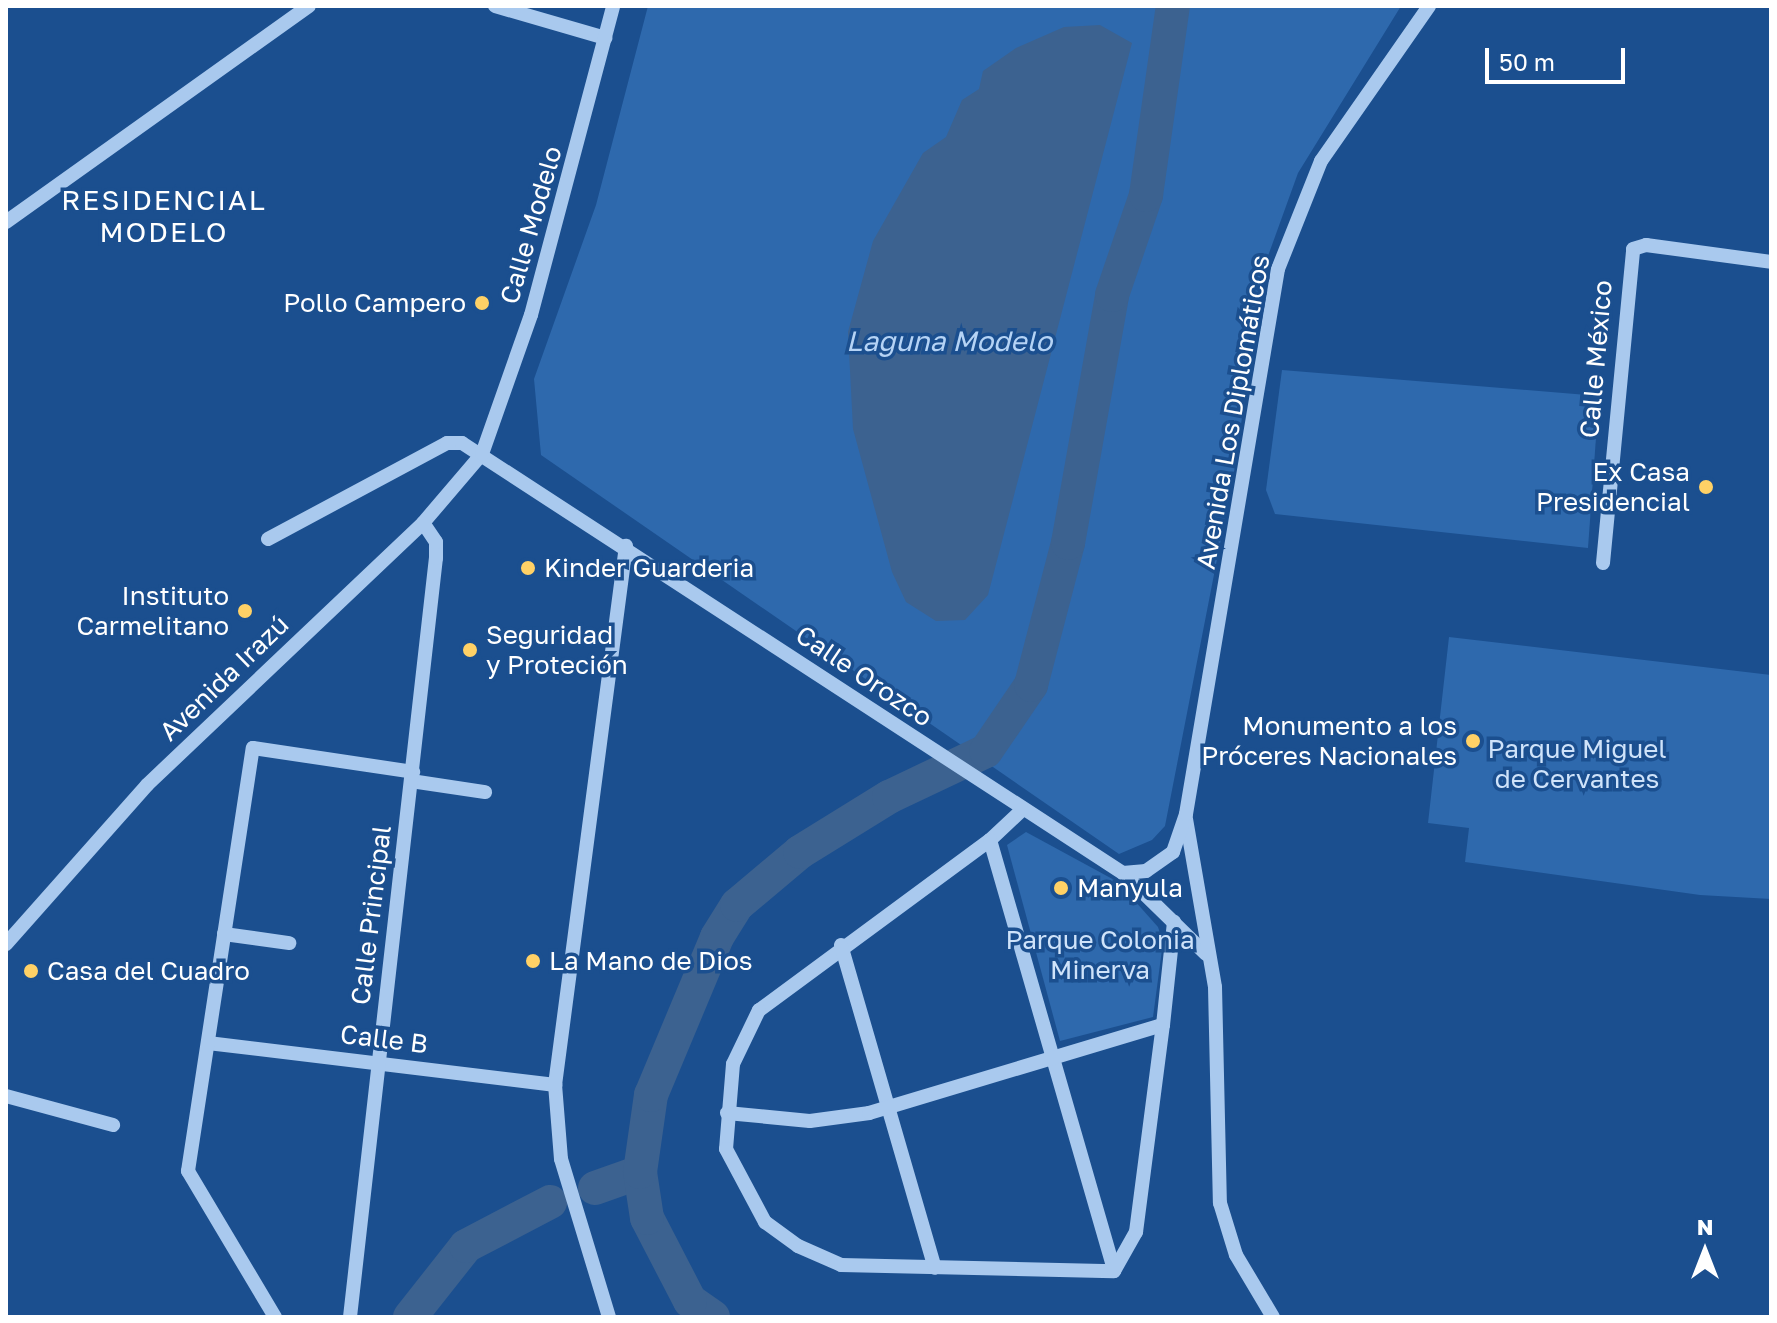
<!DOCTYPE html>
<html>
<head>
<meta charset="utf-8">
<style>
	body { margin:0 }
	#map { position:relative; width:1777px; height:1323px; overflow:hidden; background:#1b4f8f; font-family:"Golos Text",sans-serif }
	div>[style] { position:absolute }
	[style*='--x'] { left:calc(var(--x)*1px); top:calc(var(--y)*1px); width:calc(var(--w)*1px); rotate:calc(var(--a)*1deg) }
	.green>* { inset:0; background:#2e69ad }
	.water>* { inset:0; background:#3c6290 }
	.river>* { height:34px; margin:-17px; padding:0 17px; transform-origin:17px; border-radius:17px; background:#3c6290 }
	.minor>* { height:14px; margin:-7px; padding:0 7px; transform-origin:7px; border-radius:7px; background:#a9c9ee }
	.dots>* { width:22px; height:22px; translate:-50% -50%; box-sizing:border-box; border:4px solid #1b4f8f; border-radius:50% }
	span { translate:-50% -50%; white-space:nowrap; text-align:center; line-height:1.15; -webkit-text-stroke:7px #1b4f8f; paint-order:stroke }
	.street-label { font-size:26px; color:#fff }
	.poi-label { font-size:26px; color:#fff }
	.right { translate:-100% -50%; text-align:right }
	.left { translate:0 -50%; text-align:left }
	.park-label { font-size:26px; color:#cfe3fa }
	.neighbourhood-label { font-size:28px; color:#fff; letter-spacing:2px }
	.water-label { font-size:28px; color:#b5d3f5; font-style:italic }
	.frame { position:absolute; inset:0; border:8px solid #fff; pointer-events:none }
	.north { position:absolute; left:1665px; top:1211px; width:80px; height:80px; -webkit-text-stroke:6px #1b4f8f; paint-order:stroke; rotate:0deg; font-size:22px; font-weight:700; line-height:32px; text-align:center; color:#fff }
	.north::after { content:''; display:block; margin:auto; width:28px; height:36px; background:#fff; clip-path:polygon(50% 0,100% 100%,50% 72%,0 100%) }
	.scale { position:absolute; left:1485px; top:48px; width:140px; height:36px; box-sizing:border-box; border:4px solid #fff; border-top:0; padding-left:10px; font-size:24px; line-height:28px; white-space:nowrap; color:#fff; -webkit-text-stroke:6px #1b4f8f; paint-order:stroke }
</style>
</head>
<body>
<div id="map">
	<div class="green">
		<i style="clip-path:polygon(648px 6px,1401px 6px,1298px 173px,1264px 267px,1234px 472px,1165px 826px,1152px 840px,1119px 854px,541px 455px,534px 379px,596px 205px)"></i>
		<i style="clip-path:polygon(1282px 370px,1599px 396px,1588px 548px,1275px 514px,1266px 490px)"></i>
		<i style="clip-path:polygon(1449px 637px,1771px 675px,1771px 899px,1700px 895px,1465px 862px,1469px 828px,1428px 823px)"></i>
		<i style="clip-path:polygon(1026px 832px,1118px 882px,1158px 927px,1163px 942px,1153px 1017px,1060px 1041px,1007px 845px)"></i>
	</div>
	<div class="water">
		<i style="clip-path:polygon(1100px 25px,1132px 43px,988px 595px,965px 620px,936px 621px,906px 602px,892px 572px,853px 429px,848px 332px,873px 241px,923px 153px,946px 137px,962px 100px,979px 89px,983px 71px,1016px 48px,1064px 27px)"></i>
	</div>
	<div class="river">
		<i style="--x:595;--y:1188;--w:48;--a:-19.6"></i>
		<i style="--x:410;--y:1317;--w:90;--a:-51.7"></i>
		<i style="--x:466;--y:1246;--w:95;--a:-27.6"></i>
		<i style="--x:713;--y:1317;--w:28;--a:-145"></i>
		<i style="--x:690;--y:1301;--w:93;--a:-117.4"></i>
		<i style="--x:647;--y:1218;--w:47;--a:-98.7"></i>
		<i style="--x:640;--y:1172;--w:78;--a:-81.9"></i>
		<i style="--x:651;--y:1095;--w:171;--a:-67.3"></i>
		<i style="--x:717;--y:937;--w:38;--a:-58"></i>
		<i style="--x:737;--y:905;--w:82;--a:-40.1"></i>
		<i style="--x:800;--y:852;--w:105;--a:-31.7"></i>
		<i style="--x:889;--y:797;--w:107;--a:-25.4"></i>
		<i style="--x:986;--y:751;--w:80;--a:-55.7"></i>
		<i style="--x:1031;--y:685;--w:147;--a:-75.4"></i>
		<i style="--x:1068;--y:543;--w:252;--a:-79.9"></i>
		<i style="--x:1112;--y:295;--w:106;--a:-71.2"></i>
		<i style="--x:1146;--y:195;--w:191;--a:-81.9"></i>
	</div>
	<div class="minor">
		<i style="--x:495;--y:6;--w:115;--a:16.2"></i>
		<i style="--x:6;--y:222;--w:372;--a:-35.5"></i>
		<i style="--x:268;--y:539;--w:203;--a:-28.2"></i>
		<i style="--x:447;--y:443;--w:15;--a:0"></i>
		<i style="--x:462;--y:443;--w:789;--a:33.05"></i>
		<i style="--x:1123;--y:873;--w:116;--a:44.3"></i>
		<i style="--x:1603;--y:563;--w:315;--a:-84.5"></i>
		<i style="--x:1633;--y:249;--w:14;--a:-17"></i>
		<i style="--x:1646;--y:245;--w:126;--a:7.7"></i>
		<i style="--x:411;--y:781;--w:75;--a:8.5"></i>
		<i style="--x:1022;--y:810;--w:44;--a:136.8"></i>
		<i style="--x:990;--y:840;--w:287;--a:143.6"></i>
		<i style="--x:759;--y:1010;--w:60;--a:115.7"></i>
		<i style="--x:733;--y:1064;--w:85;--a:94.7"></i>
		<i style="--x:726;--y:1149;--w:83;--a:61.9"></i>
		<i style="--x:765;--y:1222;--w:41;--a:36"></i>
		<i style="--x:798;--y:1246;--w:47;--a:23.8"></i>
		<i style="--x:841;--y:1265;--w:273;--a:1.3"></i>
		<i style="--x:1186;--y:819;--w:170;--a:80.2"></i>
		<i style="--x:1215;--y:987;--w:216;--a:88.7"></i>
		<i style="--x:1220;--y:1203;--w:54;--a:72.9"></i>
		<i style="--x:1236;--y:1255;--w:72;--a:59.2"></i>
		<i style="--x:990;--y:840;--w:448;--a:73.9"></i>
		<i style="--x:1123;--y:873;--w:23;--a:-5"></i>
		<i style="--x:1146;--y:871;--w:33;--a:-35"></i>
		<i style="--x:1173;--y:852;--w:40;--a:-71.1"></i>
		<i style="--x:1186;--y:814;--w:553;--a:-80.42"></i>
		<i style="--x:1278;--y:269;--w:116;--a:-68.3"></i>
		<i style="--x:1321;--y:161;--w:189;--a:-55.1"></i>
		<i style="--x:224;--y:934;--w:66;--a:7.9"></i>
		<i style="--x:6;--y:944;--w:213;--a:-48.4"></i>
		<i style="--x:147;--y:785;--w:381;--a:-43.5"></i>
		<i style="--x:423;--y:523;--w:91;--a:-49.5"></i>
		<i style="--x:482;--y:454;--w:147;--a:-70.6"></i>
		<i style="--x:531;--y:315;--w:320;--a:-75.1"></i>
		<i style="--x:841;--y:945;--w:336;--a:73.8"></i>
		<i style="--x:208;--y:1043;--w:350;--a:6.9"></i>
		<i style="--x:6;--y:1096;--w:111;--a:15.2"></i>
		<i style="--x:727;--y:1113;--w:83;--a:5.5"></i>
		<i style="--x:810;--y:1121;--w:60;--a:-7.7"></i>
		<i style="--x:869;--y:1113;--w:307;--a:-16.7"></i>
		<i style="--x:1163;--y:1025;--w:104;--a:-83.9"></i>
		<i style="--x:1114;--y:1271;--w:45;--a:-60.6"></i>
		<i style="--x:1136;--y:1232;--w:209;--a:-82.6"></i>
		<i style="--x:275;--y:1317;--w:170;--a:-120.8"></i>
		<i style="--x:188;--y:1171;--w:428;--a:-81.3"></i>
		<i style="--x:253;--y:748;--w:162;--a:8.5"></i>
		<i style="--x:350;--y:1317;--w:764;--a:-83.54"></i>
		<i style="--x:436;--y:558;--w:16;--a:-90"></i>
		<i style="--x:436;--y:542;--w:23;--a:-124"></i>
		<i style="--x:609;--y:1317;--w:165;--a:-106.9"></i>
		<i style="--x:561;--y:1159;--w:74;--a:-94.6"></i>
		<i style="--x:555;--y:1085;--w:544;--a:-82.5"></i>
	</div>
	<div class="dots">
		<i style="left:482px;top:303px;background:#ffd166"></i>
		<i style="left:1706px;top:487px;background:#ffd166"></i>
		<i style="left:528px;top:568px;background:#ffd166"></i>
		<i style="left:245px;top:611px;background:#ffd166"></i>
		<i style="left:470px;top:650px;background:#ffd166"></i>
		<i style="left:1473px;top:741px;background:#ffd166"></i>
		<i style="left:1061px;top:888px;background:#ffd166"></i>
		<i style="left:533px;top:961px;background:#ffd166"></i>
		<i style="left:31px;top:971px;background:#ffd166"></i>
	</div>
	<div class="street-label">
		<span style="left:531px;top:225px;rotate:-74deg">Calle Modelo</span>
		<span style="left:1596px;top:359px;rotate:-85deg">Calle México</span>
		<span style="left:1233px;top:412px;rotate:-80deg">Avenida Los Diplomáticos</span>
		<span style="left:864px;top:676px;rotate:34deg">Calle Orozco</span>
		<span style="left:224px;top:678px;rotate:-44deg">Avenida Irazú</span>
		<span style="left:371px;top:915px;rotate:-83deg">Calle Principal</span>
		<span style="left:384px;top:1039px;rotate:7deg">Calle B</span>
	</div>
	<div class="poi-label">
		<span class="right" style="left:466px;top:303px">Pollo Campero</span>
		<span class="right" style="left:1690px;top:487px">Ex Casa<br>Presidencial</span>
		<span class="left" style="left:544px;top:568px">Kinder Guarderia</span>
		<span class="right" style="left:229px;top:611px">Instituto<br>Carmelitano</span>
		<span class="left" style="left:486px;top:650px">Seguridad<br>y Proteción</span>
		<span class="right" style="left:1457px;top:741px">Monumento a los<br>Próceres Nacionales</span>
		<span class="left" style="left:1077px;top:888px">Manyula</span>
		<span class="left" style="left:549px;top:961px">La Mano de Dios</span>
		<span class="left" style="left:47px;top:971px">Casa del Cuadro</span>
	</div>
	<div class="park-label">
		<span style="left:1577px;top:764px">Parque Miguel<br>de Cervantes</span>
		<span style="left:1100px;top:955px">Parque Colonia<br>Minerva</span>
	</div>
	<div class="neighbourhood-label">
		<span style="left:164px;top:216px">RESIDENCIAL<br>MODELO</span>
	</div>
	<div class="water-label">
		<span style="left:949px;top:341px">Laguna Modelo</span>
	</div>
	<div class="frame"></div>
	<div class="north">N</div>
	<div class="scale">50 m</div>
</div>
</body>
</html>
